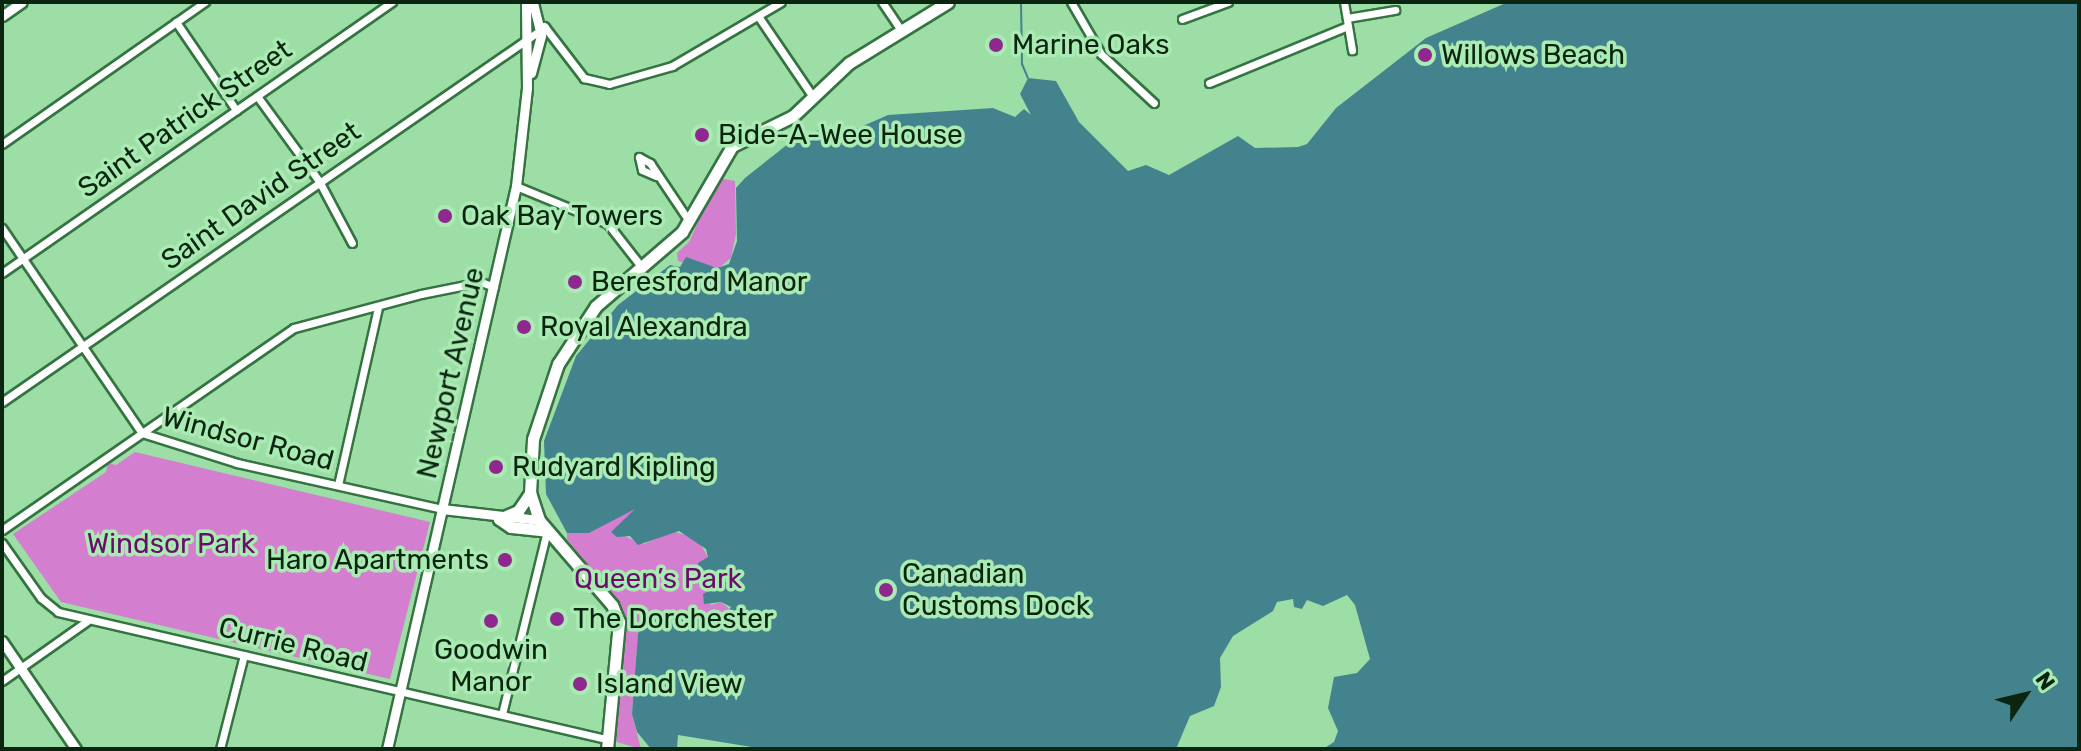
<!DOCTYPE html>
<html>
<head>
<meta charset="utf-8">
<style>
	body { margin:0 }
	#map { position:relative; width:2081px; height:751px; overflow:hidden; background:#9ddea6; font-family:Rubik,sans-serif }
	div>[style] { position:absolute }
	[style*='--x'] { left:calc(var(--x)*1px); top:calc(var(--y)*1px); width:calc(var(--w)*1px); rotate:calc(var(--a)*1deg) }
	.green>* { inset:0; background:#d37ecf }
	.water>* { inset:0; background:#43838d }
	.stream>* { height:2px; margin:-1px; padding:0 1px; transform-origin:1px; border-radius:1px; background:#43838d }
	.roads { filter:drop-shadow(2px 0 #357442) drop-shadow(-2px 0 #357442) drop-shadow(0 2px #357442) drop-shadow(0 -2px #357442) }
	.minor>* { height:7px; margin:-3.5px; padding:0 3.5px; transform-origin:3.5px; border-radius:3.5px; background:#fff }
	.tertiary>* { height:9px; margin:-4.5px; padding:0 4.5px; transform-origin:4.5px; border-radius:4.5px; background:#fff }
	.secondary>* { height:11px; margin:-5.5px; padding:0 5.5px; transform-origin:5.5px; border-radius:5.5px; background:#fff }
	.dots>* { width:22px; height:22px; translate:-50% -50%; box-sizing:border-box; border:4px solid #a9ebb3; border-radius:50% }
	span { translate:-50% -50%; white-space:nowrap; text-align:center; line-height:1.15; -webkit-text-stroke:7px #a9ebb3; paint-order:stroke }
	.poi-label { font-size:28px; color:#0b2511 }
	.left { translate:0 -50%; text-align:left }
	.right { translate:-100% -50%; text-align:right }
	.street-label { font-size:28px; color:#0b2511 }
	.park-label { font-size:28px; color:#690e69 }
	.frame { position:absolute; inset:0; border:4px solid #0b2511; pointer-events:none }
	.north { position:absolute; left:1985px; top:655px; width:80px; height:80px; -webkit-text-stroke:6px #a9ebb3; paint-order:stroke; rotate:55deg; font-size:22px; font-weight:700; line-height:32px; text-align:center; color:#0b2511 }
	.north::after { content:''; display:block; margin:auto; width:28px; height:36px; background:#0b2511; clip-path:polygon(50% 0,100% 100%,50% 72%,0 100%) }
</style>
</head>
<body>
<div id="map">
	<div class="green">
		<i style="clip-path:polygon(718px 178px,735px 181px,736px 234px,731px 258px,715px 271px,678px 261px,677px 253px,689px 242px)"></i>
		<i style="clip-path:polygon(135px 452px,430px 522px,390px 679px,61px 602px,13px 534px,106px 472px,108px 463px,116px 465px)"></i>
		<i style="clip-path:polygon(631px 508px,639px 511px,612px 531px,644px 544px,671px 531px,697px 538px,708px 557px,703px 580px,729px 581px,708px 588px,711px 605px,721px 602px,732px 611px,709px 620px,652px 619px,638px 633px,632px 714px,641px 749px,610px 740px,624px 611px,567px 539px,567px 533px,589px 533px)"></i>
	</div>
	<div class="water">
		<i style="clip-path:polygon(1508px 2px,2079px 2px,2079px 749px,1323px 749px,1334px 742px,1338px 731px,1328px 708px,1334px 677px,1357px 673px,1370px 659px,1355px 605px,1347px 595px,1323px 606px,1307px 600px,1302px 609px,1294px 607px,1293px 599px,1277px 602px,1273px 611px,1233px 636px,1220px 658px,1221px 687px,1214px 706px,1190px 716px,1176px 749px,764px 749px,678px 735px,677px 749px,651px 749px,637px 732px,632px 714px,638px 633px,652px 619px,725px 616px,731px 607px,721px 602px,704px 604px,703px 594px,729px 580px,699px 577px,698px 563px,708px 557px,706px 549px,679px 531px,638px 545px,630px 536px,617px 537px,611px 532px,635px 509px,589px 533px,567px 533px,546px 494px,544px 441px,576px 356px,618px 305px,670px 265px,680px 267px,686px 257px,717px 268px,729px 264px,737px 241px,736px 188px,745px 178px,793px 140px,819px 130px,831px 140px,888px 115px,993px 108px,1015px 117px,1024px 109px,1031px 115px,1020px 94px,1028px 78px,1056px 81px,1079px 122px,1128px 171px,1146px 165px,1169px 175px,1238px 136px,1255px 148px,1298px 147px,1307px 144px,1336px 108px,1426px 38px)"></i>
	</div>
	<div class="stream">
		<i style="--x:1021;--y:2;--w:62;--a:89.1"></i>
		<i style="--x:1022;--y:64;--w:15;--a:67"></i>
	</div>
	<div class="roads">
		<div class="minor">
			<i style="--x:882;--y:2;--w:32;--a:56"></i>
			<i style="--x:1071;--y:2;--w:60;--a:60"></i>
			<i style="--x:1101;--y:54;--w:72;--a:42.8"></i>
			<i style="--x:1344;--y:2;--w:49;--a:80.5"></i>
			<i style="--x:758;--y:16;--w:98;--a:55.8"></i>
			<i style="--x:1347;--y:18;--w:49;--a:-9.5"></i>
			<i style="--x:1182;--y:19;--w:49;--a:-20.3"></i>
			<i style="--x:176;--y:22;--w:107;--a:55.7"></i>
			<i style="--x:544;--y:26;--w:66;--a:52.4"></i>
			<i style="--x:584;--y:78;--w:26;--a:13"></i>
			<i style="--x:609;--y:84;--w:66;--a:-15.9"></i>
			<i style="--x:672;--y:66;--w:126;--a:-30.4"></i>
			<i style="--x:1209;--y:83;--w:150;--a:-22.3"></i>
			<i style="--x:257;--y:96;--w:105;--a:53.9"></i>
			<i style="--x:319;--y:181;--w:70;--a:62"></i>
			<i style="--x:2;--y:144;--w:248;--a:-35"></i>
			<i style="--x:656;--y:176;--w:15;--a:-157"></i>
			<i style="--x:642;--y:170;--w:13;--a:-103"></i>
			<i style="--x:639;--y:157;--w:13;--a:29"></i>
			<i style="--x:650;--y:163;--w:70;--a:56.1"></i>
			<i style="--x:516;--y:186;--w:100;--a:22.4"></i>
			<i style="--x:608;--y:224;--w:52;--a:52"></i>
			<i style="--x:2;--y:228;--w:248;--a:55.7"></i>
			<i style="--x:142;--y:433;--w:100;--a:17.5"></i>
			<i style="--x:237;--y:463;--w:210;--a:12.6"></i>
			<i style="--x:2;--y:273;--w:475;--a:-34.8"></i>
			<i style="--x:2;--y:402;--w:660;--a:-34.63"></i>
			<i style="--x:338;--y:485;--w:181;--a:-77.3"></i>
			<i style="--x:2;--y:530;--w:355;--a:-34.7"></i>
			<i style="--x:294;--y:328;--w:131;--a:-15"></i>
			<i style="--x:421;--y:294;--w:61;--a:-11.3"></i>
			<i style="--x:481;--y:282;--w:14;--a:21"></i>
			<i style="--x:2;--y:543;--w:67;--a:54.7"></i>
			<i style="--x:41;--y:598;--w:22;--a:39"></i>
			<i style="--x:58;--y:612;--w:563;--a:13.05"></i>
			<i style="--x:2;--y:681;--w:104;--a:-35.2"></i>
			<i style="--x:502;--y:714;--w:188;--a:-76.2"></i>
			<i style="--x:220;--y:749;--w:97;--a:-75.7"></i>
		</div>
		<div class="tertiary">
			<i style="--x:2;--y:16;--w:24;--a:-35"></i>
			<i style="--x:531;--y:73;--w:39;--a:-75"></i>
			<i style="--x:541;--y:35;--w:34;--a:-104"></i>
			<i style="--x:442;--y:509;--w:98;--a:6.5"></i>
			<i style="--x:2;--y:641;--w:131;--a:55.6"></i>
			<i style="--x:387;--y:749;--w:578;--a:-77.09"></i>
			<i style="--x:516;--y:186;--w:99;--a:-83.6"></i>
			<i style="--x:527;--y:88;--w:86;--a:-90.7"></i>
		</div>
		<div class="secondary">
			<i style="--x:499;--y:519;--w:14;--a:34"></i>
			<i style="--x:511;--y:527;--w:36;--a:6"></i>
			<i style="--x:499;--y:519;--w:21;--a:-23"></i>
			<i style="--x:518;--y:511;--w:22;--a:-56"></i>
			<i style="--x:607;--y:749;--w:128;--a:-84.6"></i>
			<i style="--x:619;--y:622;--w:18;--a:-112"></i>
			<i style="--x:612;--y:605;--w:112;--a:-130.7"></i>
			<i style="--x:539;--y:520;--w:28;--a:-108"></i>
			<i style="--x:530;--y:493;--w:54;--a:-86.8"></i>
			<i style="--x:533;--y:439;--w:79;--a:-71.6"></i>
			<i style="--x:558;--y:364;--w:69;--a:-56.8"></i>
			<i style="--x:596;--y:306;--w:113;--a:-40.7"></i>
			<i style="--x:682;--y:232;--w:99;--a:-59.8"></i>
			<i style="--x:732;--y:146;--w:68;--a:-26.2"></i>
			<i style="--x:793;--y:116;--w:77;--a:-43.4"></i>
			<i style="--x:849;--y:63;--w:116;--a:-31.6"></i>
		</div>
	</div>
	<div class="dots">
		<i style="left:996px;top:45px;background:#8f288e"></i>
		<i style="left:1425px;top:55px;background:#8f288e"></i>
		<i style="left:702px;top:135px;background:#8f288e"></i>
		<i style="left:445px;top:216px;background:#8f288e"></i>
		<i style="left:575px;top:282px;background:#8f288e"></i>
		<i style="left:524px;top:327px;background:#8f288e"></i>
		<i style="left:496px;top:467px;background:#8f288e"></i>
		<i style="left:505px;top:560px;background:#8f288e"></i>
		<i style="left:886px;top:590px;background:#8f288e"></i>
		<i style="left:557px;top:619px;background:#8f288e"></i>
		<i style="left:491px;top:621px;background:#8f288e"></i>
		<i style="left:580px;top:684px;background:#8f288e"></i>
	</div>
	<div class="poi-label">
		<span class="left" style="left:1012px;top:45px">Marine Oaks</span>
		<span class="left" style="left:1441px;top:55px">Willows Beach</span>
		<span class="left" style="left:718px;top:135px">Bide-A-Wee House</span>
		<span class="left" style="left:461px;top:216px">Oak Bay Towers</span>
		<span class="left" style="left:591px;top:282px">Beresford Manor</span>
		<span class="left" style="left:540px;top:327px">Royal Alexandra</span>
		<span class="left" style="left:512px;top:467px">Rudyard Kipling</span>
		<span class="right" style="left:489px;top:560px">Haro Apartments</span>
		<span class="left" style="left:902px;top:590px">Canadian<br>Customs Dock</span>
		<span class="left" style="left:573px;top:619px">The Dorchester</span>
		<span style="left:491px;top:666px">Goodwin<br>Manor</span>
		<span class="left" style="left:596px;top:684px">Island View</span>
	</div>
	<div class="street-label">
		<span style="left:185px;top:119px;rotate:-35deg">Saint Patrick Street</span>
		<span style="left:261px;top:196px;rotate:-35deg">Saint David Street</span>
		<span style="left:451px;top:373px;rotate:-77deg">Newport Avenue</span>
		<span style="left:248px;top:439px;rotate:15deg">Windsor Road</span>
		<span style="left:293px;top:645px;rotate:14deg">Currie Road</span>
	</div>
	<div class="park-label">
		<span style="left:171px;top:544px">Windsor Park</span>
		<span style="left:658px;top:579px">Queen’s Park</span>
	</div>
	<div class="frame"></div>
	<div class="north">N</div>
</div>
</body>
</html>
